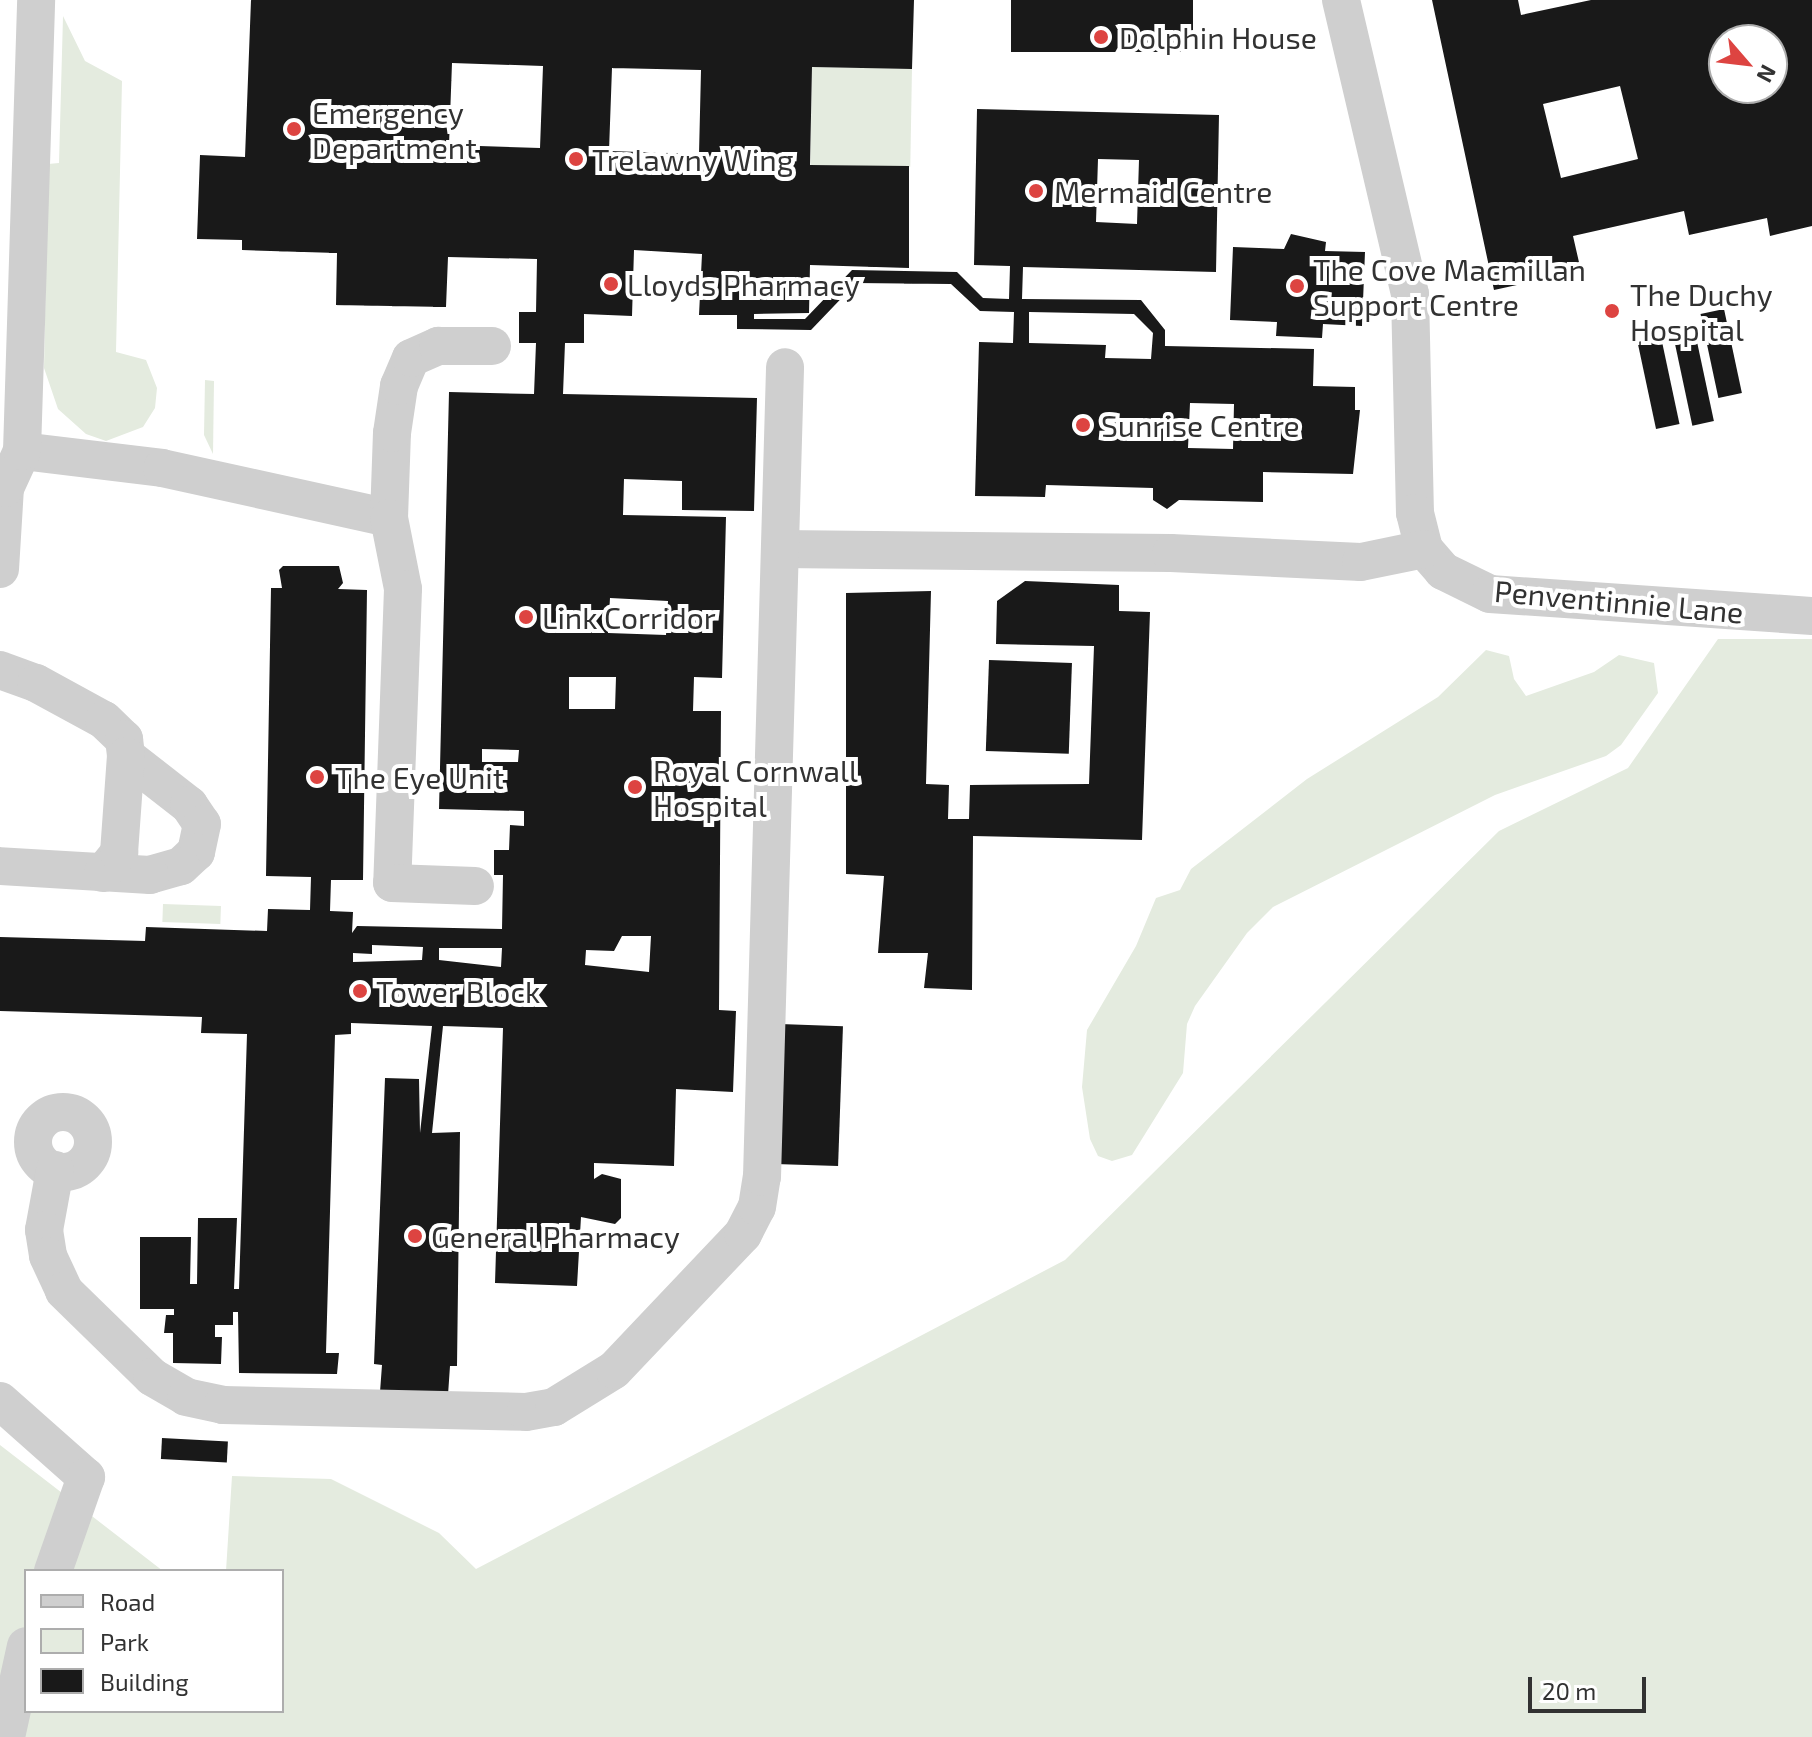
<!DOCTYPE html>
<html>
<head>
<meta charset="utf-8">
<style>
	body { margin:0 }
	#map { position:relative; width:1812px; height:1737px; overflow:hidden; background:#fff; font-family:"Exo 2",sans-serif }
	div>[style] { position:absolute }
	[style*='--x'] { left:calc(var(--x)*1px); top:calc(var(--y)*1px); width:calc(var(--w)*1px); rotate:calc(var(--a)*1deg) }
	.green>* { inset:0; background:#e4ebdf; transform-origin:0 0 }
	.building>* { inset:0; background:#191919; transform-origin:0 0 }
	.minor>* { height:38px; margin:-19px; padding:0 19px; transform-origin:19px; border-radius:19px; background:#cfcfcf }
	.minor>.ring { margin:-19px; padding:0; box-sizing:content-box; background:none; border:38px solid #cfcfcf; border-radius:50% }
	.dots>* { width:22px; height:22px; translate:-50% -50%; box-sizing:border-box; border:4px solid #fff; border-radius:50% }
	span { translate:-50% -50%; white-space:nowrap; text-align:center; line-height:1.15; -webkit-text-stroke:8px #fff; paint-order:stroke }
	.poi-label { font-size:30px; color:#323232 }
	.left { translate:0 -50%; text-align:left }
	.street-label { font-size:30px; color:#323232 }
	.legend { position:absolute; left:24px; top:1569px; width:260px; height:144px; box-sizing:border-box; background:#fff; border:2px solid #adadad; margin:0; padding:10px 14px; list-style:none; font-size:24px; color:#323232 }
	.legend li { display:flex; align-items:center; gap:16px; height:40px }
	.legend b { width:40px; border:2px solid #adadad }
	.north { position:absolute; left:1708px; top:24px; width:80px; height:80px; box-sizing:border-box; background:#fff; border:2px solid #adadad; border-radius:50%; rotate:118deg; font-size:22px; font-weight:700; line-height:32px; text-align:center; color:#323232 }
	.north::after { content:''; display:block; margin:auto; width:28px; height:36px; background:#dd4441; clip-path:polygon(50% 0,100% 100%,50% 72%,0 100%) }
	.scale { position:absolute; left:1528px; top:1677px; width:118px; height:36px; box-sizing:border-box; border:4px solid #323232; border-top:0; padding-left:10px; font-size:24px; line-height:28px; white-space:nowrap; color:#323232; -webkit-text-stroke:6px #fff; paint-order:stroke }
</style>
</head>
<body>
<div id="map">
	<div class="green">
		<i style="clip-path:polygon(63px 16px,85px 61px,122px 81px,116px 352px,146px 360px,157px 388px,155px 408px,143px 427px,106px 441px,86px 434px,58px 409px,44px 368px,48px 164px,59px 163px)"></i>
		<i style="left:812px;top:67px;width:100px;height:98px;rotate:1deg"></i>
		<i style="clip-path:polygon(205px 380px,214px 381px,213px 454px,204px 435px)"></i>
		<i style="clip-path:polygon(1718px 639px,1812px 639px,1812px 1737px,0 1737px,0 1445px,163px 1571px,26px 1571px,26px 1711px,282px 1711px,282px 1571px,226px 1571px,232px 1476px,331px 1479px,439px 1533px,476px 1569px,1065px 1260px,1499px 831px,1628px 768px)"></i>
		<i style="clip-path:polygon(1486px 650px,1509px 656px,1514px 679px,1526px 696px,1594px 672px,1619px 655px,1654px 663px,1658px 693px,1621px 745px,1606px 756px,1495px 795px,1273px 907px,1247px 933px,1195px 1006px,1187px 1024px,1183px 1073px,1132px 1155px,1112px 1161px,1098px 1156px,1090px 1139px,1082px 1087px,1087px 1030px,1136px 946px,1156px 898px,1180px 890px,1191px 869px,1307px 779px,1438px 697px)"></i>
		<i style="left:163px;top:904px;width:58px;height:18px;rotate:2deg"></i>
	</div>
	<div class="building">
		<i style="clip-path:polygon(evenodd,251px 0,914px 0,912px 69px,812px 67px,810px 165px,909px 166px,909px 268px,810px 265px,809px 313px,754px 314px,754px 319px,805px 319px,852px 270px,957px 272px,983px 298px,1009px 299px,1010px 266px,974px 265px,977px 109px,1219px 115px,1216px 272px,1023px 267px,1022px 299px,1141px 300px,1165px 330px,1165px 346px,1314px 349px,1313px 386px,1355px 387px,1355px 410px,1360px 410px,1353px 474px,1263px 472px,1263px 502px,1179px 500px,1167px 509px,1153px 500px,1153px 488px,1046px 485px,1045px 497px,975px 496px,979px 342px,1013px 343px,1014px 312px,980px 311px,951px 284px,856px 283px,811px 330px,737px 329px,737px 315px,699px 315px,702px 254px,634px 250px,632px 316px,584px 314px,584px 343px,565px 343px,563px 394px,757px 398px,754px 511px,682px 510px,682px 481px,624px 479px,623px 515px,726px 517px,722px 678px,694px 677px,693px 711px,721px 711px,719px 1010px,736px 1011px,733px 1092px,676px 1089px,674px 1166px,594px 1163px,594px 1179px,602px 1174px,621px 1179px,621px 1218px,615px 1224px,581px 1217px,577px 1286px,495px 1283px,503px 1028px,443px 1026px,432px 1133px,460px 1132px,457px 1366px,450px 1366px,448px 1395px,380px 1392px,382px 1365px,374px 1364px,385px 1078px,419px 1079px,420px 1133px,432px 1026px,351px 1023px,351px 1034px,335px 1035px,326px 1353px,339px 1353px,337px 1374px,239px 1373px,238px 1312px,233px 1312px,233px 1325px,215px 1325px,215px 1337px,222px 1337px,221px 1364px,173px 1363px,173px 1333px,164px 1333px,166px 1315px,174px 1315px,174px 1309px,140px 1309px,140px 1237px,191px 1237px,190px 1284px,197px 1284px,198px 1218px,237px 1218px,234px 1289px,239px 1289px,247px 1034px,201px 1033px,202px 1017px,0 1011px,0 937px,145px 941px,146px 927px,267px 931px,268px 909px,310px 910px,311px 877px,266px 876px,271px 588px,282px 588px,279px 570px,283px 566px,339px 566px,343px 583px,338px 589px,367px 590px,363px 880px,331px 880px,330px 911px,353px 912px,352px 933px,357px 926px,502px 929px,503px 875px,494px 875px,494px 850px,509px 850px,510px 825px,524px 826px,524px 811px,439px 809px,449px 392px,534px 394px,536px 343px,519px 343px,519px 312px,536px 312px,537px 259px,448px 257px,446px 307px,336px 305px,337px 253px,242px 250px,242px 240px,197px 239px,200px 155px,245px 157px,251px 0,452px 63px,543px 66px,540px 148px,449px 145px,452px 63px,251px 0,612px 68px,701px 70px,699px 154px,609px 151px,612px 68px,251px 0,1098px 159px,1139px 160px,1137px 224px,1096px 222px,1098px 159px,251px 0,1029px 312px,1134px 314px,1153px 333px,1151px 359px,1105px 358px,1106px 345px,1029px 343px,1029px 312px,251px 0,1190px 403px,1234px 404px,1233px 449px,1188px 448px,1190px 403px,251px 0,610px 598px,668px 601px,666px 635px,608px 633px,610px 598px,251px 0,569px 677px,616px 677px,615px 709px,569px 709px,569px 677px,251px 0,482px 749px,519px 750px,518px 762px,482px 762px,482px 749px,251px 0,622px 936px,651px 936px,649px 972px,585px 965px,586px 950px,614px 951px,622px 936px,251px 0,372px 945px,423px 947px,422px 960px,353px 962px,353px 953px,372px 954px,372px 945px,251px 0,439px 948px,502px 948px,501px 967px,439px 960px,439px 948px)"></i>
		<i style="left:1011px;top:0;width:182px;height:52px"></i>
		<i style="clip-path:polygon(evenodd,1432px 0,1518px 0,1521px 15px,1591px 0,1812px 0,1812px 226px,1770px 236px,1767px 218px,1689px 235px,1684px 211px,1573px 236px,1581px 271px,1494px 290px,1432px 0,1724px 40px,1772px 40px,1772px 88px,1724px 88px,1724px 40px,1432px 0,1620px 86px,1638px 159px,1561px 178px,1543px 104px,1620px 86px)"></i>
		<i style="clip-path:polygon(1291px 234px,1326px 242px,1325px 251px,1365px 252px,1362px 326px,1323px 324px,1322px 338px,1276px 336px,1277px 322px,1230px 320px,1233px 247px,1284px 249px)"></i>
		<i style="left:1724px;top:309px;width:86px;height:24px;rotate:78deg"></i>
		<i style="left:1661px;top:337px;width:89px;height:24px;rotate:78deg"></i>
		<i style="left:1696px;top:337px;width:86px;height:22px;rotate:78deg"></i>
		<i style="clip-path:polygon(1025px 581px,1119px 585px,1119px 611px,1150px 612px,1142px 840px,973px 836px,972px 990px,924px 988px,928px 953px,878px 953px,884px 876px,846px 874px,846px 593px,931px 591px,926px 784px,949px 785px,948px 819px,969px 819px,970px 785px,1089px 784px,1094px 646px,996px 644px,997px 601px)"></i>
		<i style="left:989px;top:660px;width:83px;height:91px;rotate:2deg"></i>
		<i style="left:780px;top:1024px;width:63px;height:140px;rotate:2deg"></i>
		<i style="left:162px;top:1438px;width:66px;height:21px;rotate:3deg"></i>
	</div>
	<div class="minor">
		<i style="--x:1341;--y:0;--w:302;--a:76.8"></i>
		<i style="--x:1410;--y:294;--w:219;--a:88.7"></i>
		<i style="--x:1415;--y:513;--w:37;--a:76"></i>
		<i style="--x:1424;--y:549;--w:29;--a:49"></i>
		<i style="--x:1443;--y:571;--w:52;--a:26.1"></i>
		<i style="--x:1490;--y:594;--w:323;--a:3.9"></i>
		<i style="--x:22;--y:451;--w:141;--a:6.9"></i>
		<i style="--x:162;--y:468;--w:232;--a:12.4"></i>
		<i style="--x:389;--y:518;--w:85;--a:-88"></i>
		<i style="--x:392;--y:433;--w:48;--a:-81.5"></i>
		<i style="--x:399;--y:386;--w:30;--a:-67"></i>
		<i style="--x:411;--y:358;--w:30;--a:-24"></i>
		<i style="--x:438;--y:346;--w:54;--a:0"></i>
		<i style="--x:389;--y:518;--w:72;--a:78.8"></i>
		<i style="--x:403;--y:589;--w:294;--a:92.1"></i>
		<i style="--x:392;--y:883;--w:83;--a:2.1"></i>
		<i style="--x:780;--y:549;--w:391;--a:0.6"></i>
		<i style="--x:1171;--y:553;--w:190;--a:2.7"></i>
		<i style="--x:1361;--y:562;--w:64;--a:-11.7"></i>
		<i style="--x:0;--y:569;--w:81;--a:-86.5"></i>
		<i style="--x:5;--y:488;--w:41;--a:-65.3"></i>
		<i style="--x:22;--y:451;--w:451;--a:-88.2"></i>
		<i style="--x:0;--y:670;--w:38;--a:20"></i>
		<i style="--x:36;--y:683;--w:77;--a:28.6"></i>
		<i style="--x:104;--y:720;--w:28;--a:44"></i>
		<i style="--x:124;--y:739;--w:17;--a:83"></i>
		<i style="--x:126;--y:756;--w:80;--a:37.9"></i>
		<i style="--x:189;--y:805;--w:23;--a:56"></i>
		<i style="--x:202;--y:824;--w:29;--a:102"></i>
		<i style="--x:196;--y:852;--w:21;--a:137"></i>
		<i style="--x:181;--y:866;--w:32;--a:164"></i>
		<i style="--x:150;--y:875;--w:150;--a:-176.6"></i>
		<i style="--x:103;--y:873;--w:26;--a:-51"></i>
		<i style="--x:119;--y:853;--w:97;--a:-85.9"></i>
		<i class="ring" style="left:33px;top:1112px;width:22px;height:22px"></i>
		<i style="--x:55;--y:1170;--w:61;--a:100.4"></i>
		<i style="--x:44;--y:1230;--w:26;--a:81"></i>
		<i style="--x:48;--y:1256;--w:38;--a:65"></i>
		<i style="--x:64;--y:1291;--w:123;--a:44.3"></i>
		<i style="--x:152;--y:1377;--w:39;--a:30"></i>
		<i style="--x:186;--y:1397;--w:38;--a:12"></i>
		<i style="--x:223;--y:1405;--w:303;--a:1.3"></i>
		<i style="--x:526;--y:1412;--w:28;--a:-10"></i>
		<i style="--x:554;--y:1407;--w:70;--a:-31.7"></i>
		<i style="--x:614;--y:1370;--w:187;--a:-46.5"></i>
		<i style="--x:743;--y:1234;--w:30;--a:-63"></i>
		<i style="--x:757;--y:1207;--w:30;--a:-81"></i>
		<i style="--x:762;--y:1177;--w:810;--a:-88.37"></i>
		<i style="--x:0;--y:1401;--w:115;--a:41.5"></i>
		<i style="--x:86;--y:1477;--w:100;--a:109.3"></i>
		<i style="--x:6;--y:1737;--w:93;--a:-77.6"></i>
	</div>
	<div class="dots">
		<i style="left:1101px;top:37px;background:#dd4441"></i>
		<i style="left:294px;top:129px;background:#dd4441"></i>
		<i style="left:576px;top:159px;background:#dd4441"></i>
		<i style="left:1036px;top:191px;background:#dd4441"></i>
		<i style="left:611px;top:284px;background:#dd4441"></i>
		<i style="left:1297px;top:286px;background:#dd4441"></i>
		<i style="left:1612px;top:311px;background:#dd4441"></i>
		<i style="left:1083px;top:425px;background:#dd4441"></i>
		<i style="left:526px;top:617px;background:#dd4441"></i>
		<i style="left:317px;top:777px;background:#dd4441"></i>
		<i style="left:635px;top:787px;background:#dd4441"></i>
		<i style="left:360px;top:991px;background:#dd4441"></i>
		<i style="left:415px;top:1236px;background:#dd4441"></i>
	</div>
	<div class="poi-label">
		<span class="left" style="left:1119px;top:37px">Dolphin House</span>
		<span class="left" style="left:312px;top:129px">Emergency<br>Department</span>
		<span class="left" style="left:592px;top:159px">Trelawny Wing</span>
		<span class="left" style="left:1054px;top:191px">Mermaid Centre</span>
		<span class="left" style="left:1313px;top:286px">The Cove Macmillan<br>Support Centre</span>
		<span class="left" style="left:627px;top:284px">Lloyds Pharmacy</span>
		<span class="left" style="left:1630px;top:311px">The Duchy<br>Hospital</span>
		<span class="left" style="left:1101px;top:425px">Sunrise Centre</span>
		<span class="left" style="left:542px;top:617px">Link Corridor</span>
		<span class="left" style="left:653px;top:787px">Royal Cornwall<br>Hospital</span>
		<span class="left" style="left:335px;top:777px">The Eye Unit</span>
		<span class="left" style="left:376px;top:991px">Tower Block</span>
		<span class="left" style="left:431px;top:1236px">General Pharmacy</span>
	</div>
	<div class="street-label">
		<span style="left:1619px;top:601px;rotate:5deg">Penventinnie Lane</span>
	</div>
	<ul class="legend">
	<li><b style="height:10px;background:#cfcfcf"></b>Road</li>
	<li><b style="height:22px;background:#e4ebdf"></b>Park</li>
	<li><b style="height:22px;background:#191919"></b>Building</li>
	</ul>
	<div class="north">N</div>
	<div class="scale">20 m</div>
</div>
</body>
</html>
